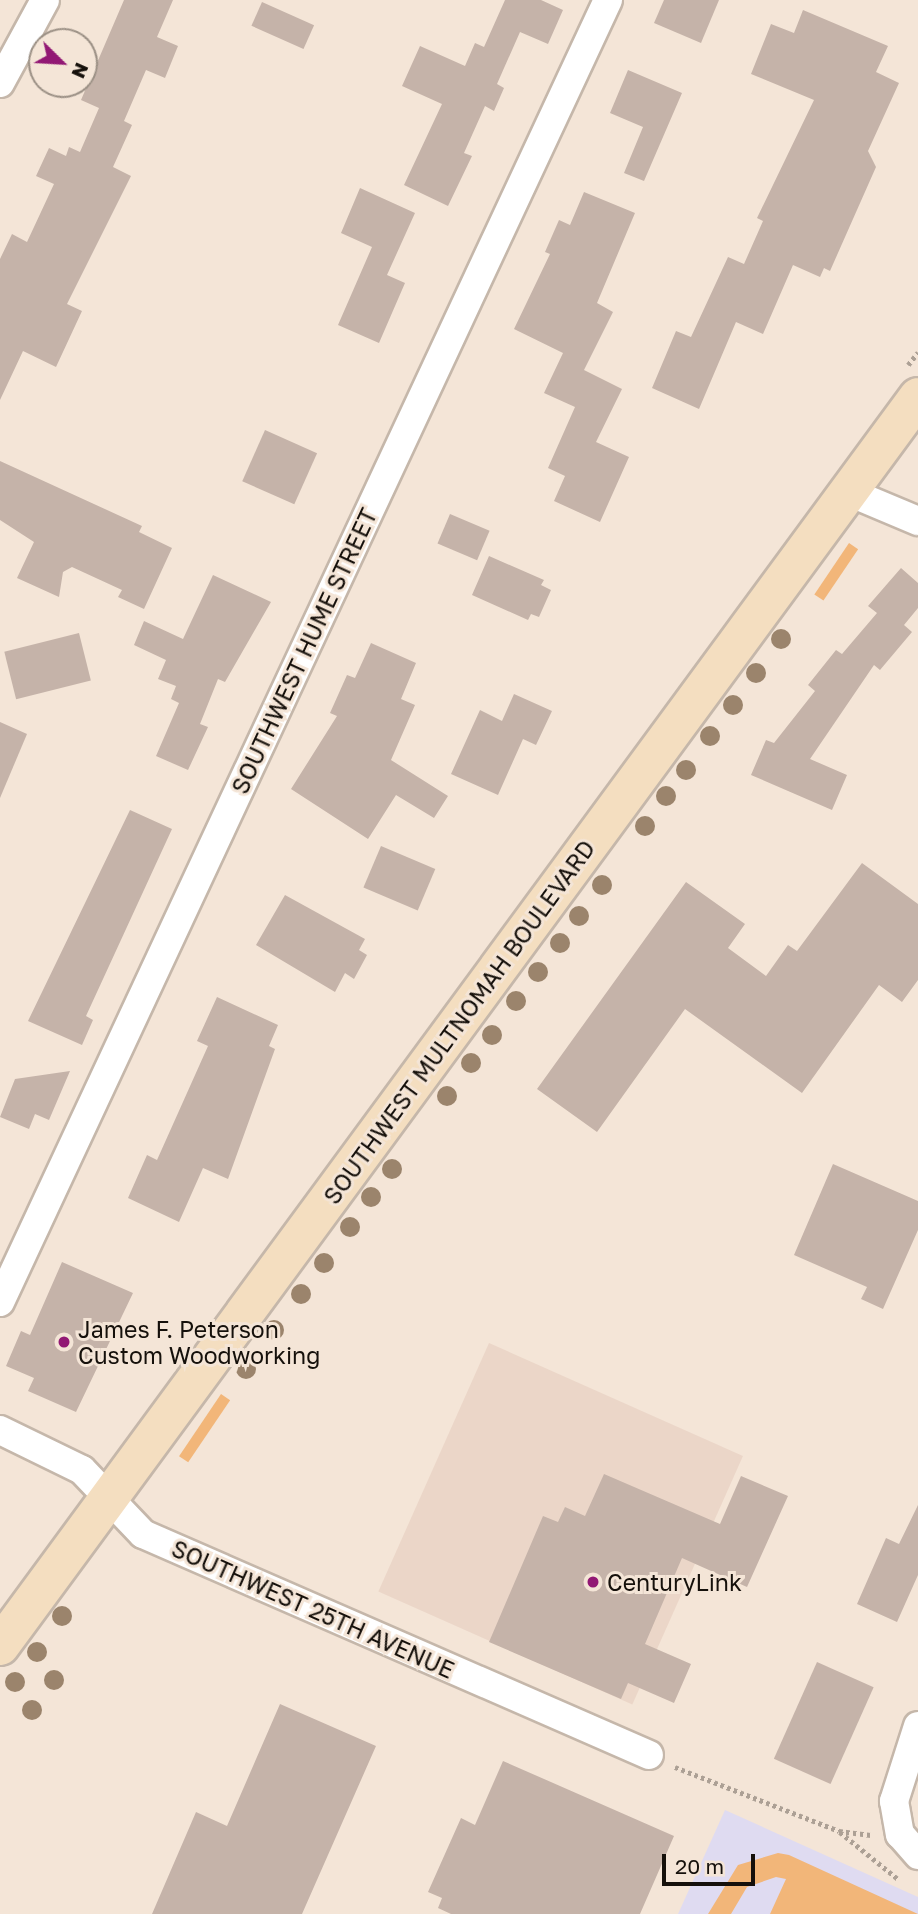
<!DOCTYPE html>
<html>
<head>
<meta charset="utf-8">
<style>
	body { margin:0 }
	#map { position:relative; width:918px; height:1914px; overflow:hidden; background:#f4e5d7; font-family:"Golos Text",sans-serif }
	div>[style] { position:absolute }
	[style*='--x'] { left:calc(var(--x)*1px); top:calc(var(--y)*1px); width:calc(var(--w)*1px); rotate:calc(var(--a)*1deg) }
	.industrial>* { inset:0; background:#ebd6c8; transform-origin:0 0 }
	.education>* { inset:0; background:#dfdbf1 }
	.green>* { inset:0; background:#f2b679; transform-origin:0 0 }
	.building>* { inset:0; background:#c5b3a9; transform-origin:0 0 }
	.path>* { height:4.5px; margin-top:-2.25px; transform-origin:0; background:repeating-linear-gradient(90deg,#aca095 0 3.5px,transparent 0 7px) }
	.roads { filter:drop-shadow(2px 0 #c5b7aa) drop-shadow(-2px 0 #c5b7aa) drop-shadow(0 2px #c5b7aa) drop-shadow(0 -2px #c5b7aa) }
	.minor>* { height:28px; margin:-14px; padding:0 14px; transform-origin:14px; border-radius:14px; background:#fff }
	.secondary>* { height:38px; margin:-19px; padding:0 19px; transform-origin:19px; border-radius:19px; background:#f4dec0 }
	.trees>* { width:20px; height:20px; margin:-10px; border-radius:50%; background:#9b846c }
	.dots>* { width:19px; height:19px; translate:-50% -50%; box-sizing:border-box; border:4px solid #f4e5d7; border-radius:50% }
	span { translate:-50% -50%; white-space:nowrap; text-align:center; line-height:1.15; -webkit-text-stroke:6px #f4e5d7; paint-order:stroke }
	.street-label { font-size:23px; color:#15100b }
	.poi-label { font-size:23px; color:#15100b }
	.left { translate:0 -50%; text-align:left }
	.north { position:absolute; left:28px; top:28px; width:70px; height:70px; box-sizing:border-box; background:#f4e5d7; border:2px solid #9b9085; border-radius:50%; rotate:114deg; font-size:19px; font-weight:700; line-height:28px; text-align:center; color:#15100b }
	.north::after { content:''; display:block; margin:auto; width:24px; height:32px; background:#921874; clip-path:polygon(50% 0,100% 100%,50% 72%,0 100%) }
	.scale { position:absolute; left:662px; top:1854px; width:93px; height:32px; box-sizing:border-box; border:4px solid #15100b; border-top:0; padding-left:9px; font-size:21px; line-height:24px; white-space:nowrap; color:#15100b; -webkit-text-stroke:5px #f4e5d7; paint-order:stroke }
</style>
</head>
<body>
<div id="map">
	<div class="industrial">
		<i style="left:489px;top:1343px;width:278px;height:272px;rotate:24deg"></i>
	</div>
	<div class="education">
		<i style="clip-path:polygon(725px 1810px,918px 1897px,918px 1914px,678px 1914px)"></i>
	</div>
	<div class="green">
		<i style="left:849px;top:543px;width:11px;height:62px;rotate:34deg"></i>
		<i style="left:221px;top:1394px;width:11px;height:75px;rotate:34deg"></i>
		<i style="clip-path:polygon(778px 1853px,789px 1855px,918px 1914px,770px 1914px,786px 1879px,776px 1877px,747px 1887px,731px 1914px,708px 1914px,738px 1865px)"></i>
	</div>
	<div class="building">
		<i style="clip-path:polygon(124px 0,173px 0,157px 37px,178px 46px,165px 78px,146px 70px,124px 121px,132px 125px,113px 167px,131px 176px,67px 304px,82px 311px,56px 367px,23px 351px,0 400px,0 259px,12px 234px,27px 242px,54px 184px,36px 176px,49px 148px,66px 156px,69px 147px,80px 152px,99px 108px,81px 100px)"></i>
		<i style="clip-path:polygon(505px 0,541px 0,563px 10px,548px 44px,520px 32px,497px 84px,504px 88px,494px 111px,485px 106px,464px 153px,472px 156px,448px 206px,404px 185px,442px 104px,402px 86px,420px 46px,465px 66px,475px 43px,484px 47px)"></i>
		<i style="clip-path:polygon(664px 0,719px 0,701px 43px,654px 23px)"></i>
		<i style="left:262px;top:2px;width:57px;height:26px;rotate:24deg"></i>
		<i style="clip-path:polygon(803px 10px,888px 46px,876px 72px,899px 83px,868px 151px,876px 167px,830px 271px,824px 268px,820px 277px,793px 265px,763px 334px,736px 322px,699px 409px,652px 388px,676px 331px,691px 337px,728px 257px,744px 264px,763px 221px,757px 218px,814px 100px,751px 74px,771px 24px,794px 33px)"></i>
		<i style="clip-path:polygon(628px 70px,682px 93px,644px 181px,624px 173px,643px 127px,610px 113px)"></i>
		<i style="clip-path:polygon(360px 188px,415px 213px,387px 275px,405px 283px,379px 343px,338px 325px,372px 247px,341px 233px)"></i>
		<i style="clip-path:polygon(584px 192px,635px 213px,597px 303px,613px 312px,584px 370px,622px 389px,596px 442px,629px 457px,600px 522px,554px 501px,565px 476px,548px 468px,575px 407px,544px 393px,563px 353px,514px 329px,550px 254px,545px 252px,559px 220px,570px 225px)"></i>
		<i style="left:265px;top:430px;width:57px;height:56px;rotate:24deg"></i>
		<i style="clip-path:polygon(0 461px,142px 526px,139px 532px,172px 548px,144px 609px,118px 597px,122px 590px,72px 567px,63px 572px,59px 597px,17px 578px,34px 542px,0 520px)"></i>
		<i style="left:450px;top:514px;width:43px;height:32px;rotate:23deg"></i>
		<i style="clip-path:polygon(489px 556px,544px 580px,541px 585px,551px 590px,539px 617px,531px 614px,528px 620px,472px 595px)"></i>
		<i style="clip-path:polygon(901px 568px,918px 583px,918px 608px,904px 625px,912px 632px,880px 670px,874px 665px,810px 759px,847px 775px,832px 810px,751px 775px,766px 740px,774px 743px,815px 691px,808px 685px,836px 650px,842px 654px,877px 613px,868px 606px)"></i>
		<i style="clip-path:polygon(213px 575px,271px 602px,225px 682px,218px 679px,200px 724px,208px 727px,188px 770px,156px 756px,179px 703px,171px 699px,176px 686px,158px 679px,166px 660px,134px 645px,144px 621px,183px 639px)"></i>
		<i style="left:79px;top:633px;width:49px;height:77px;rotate:76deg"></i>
		<i style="clip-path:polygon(371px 643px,416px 663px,401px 699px,415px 705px,391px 760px,448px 796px,434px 818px,396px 795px,368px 839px,291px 789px,337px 716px,330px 713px,347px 675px,355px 678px)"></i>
		<i style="clip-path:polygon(514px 694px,552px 711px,536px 745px,523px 739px,498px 795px,451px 774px,480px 710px,502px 721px)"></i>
		<i style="clip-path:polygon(0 722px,27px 734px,0 798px)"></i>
		<i style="clip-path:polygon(130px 810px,172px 829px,86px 1016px,93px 1020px,82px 1045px,28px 1021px)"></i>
		<i style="left:381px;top:846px;width:59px;height:45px;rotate:23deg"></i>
		<i style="clip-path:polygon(862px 863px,918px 904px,918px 980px,902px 1002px,879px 985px,802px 1093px,685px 1009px,597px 1132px,537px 1089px,686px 882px,745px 924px,728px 948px,766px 976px,788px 945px,797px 951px)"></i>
		<i style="clip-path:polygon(285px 895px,365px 939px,359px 950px,367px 955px,354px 979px,345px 973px,335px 992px,256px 945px)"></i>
		<i style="clip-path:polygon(217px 997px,278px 1025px,269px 1046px,275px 1049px,228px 1179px,203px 1168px,179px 1222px,128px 1198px,147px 1155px,157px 1160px,208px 1046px,197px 1041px)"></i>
		<i style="clip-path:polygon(70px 1071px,49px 1120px,35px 1114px,29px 1129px,0 1117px,15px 1079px)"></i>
		<i style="clip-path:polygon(833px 1164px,918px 1201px,918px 1230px,883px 1309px,861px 1299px,867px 1287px,794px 1255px)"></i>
		<i style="clip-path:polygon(62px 1262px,133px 1293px,76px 1412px,28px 1391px,34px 1378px,6px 1366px,21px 1331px,30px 1335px)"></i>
		<i style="clip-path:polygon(604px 1474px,720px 1524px,741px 1476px,788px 1496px,747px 1587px,682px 1558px,645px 1644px,691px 1664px,674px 1703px,628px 1683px,621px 1699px,489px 1642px,543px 1516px,558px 1522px,565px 1507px,585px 1516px)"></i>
		<i style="clip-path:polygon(918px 1505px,918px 1575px,897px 1622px,857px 1604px,886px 1538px,899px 1544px)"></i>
		<i style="left:817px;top:1662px;width:62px;height:106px;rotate:24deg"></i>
		<i style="clip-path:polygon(280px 1704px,376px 1746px,302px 1914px,152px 1914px,196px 1812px,227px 1826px)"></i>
		<i style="clip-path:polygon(503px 1761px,674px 1836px,640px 1914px,451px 1914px,438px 1908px,442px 1898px,428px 1892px,461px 1818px,475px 1825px)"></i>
	</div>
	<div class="path">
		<i style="--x:908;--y:365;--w:16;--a:-52"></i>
		<i style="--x:675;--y:1767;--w:176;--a:21.3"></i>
		<i style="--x:839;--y:1831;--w:32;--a:7"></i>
		<i style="--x:840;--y:1832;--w:75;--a:39"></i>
	</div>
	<div class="roads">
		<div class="minor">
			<i style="--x:0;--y:83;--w:94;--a:-61.5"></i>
			<i style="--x:849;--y:492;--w:75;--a:22.8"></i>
			<i style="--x:0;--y:1302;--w:1437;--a:-64.97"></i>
			<i style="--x:0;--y:1430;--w:91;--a:26"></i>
			<i style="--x:82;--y:1470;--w:88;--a:46.4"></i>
			<i style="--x:143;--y:1534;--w:552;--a:23.59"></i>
			<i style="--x:918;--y:1726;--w:79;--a:107.7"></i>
			<i style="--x:894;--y:1801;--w:34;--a:80"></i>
			<i style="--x:900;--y:1834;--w:28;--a:49"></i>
		</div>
		<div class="secondary">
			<i style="--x:0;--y:1646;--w:1550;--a:-53.68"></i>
		</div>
	</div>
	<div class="trees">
		<i style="left:781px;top:639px"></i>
		<i style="left:756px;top:673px"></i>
		<i style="left:733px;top:705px"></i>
		<i style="left:710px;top:736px"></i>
		<i style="left:686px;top:770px"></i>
		<i style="left:666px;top:796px"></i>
		<i style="left:645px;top:826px"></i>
		<i style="left:602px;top:885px"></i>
		<i style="left:579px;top:916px"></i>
		<i style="left:560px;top:943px"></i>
		<i style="left:538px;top:972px"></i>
		<i style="left:516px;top:1001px"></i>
		<i style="left:492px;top:1035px"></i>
		<i style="left:471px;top:1063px"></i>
		<i style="left:447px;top:1096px"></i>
		<i style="left:392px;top:1169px"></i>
		<i style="left:371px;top:1197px"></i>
		<i style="left:350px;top:1227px"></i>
		<i style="left:324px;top:1263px"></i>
		<i style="left:301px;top:1294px"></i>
		<i style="left:274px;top:1330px"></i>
		<i style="left:246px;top:1369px"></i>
		<i style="left:62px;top:1616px"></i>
		<i style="left:37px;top:1652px"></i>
		<i style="left:54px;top:1680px"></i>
		<i style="left:15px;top:1682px"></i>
		<i style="left:32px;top:1710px"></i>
	</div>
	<div class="dots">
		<i style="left:64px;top:1342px;background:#921874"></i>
		<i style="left:593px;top:1582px;background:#921874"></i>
	</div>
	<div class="street-label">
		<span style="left:304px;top:651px;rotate:-65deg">SOUTHWEST HUME STREET</span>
		<span style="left:459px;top:1022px;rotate:-54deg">SOUTHWEST MULTNOMAH BOULEVARD</span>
		<span style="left:313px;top:1609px;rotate:24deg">SOUTHWEST 25TH AVENUE</span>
	</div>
	<div class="poi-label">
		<span class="left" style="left:78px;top:1342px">James F. Peterson<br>Custom Woodworking</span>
		<span class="left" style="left:607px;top:1582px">CenturyLink</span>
	</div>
	<div class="north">N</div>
	<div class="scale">20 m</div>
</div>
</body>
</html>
